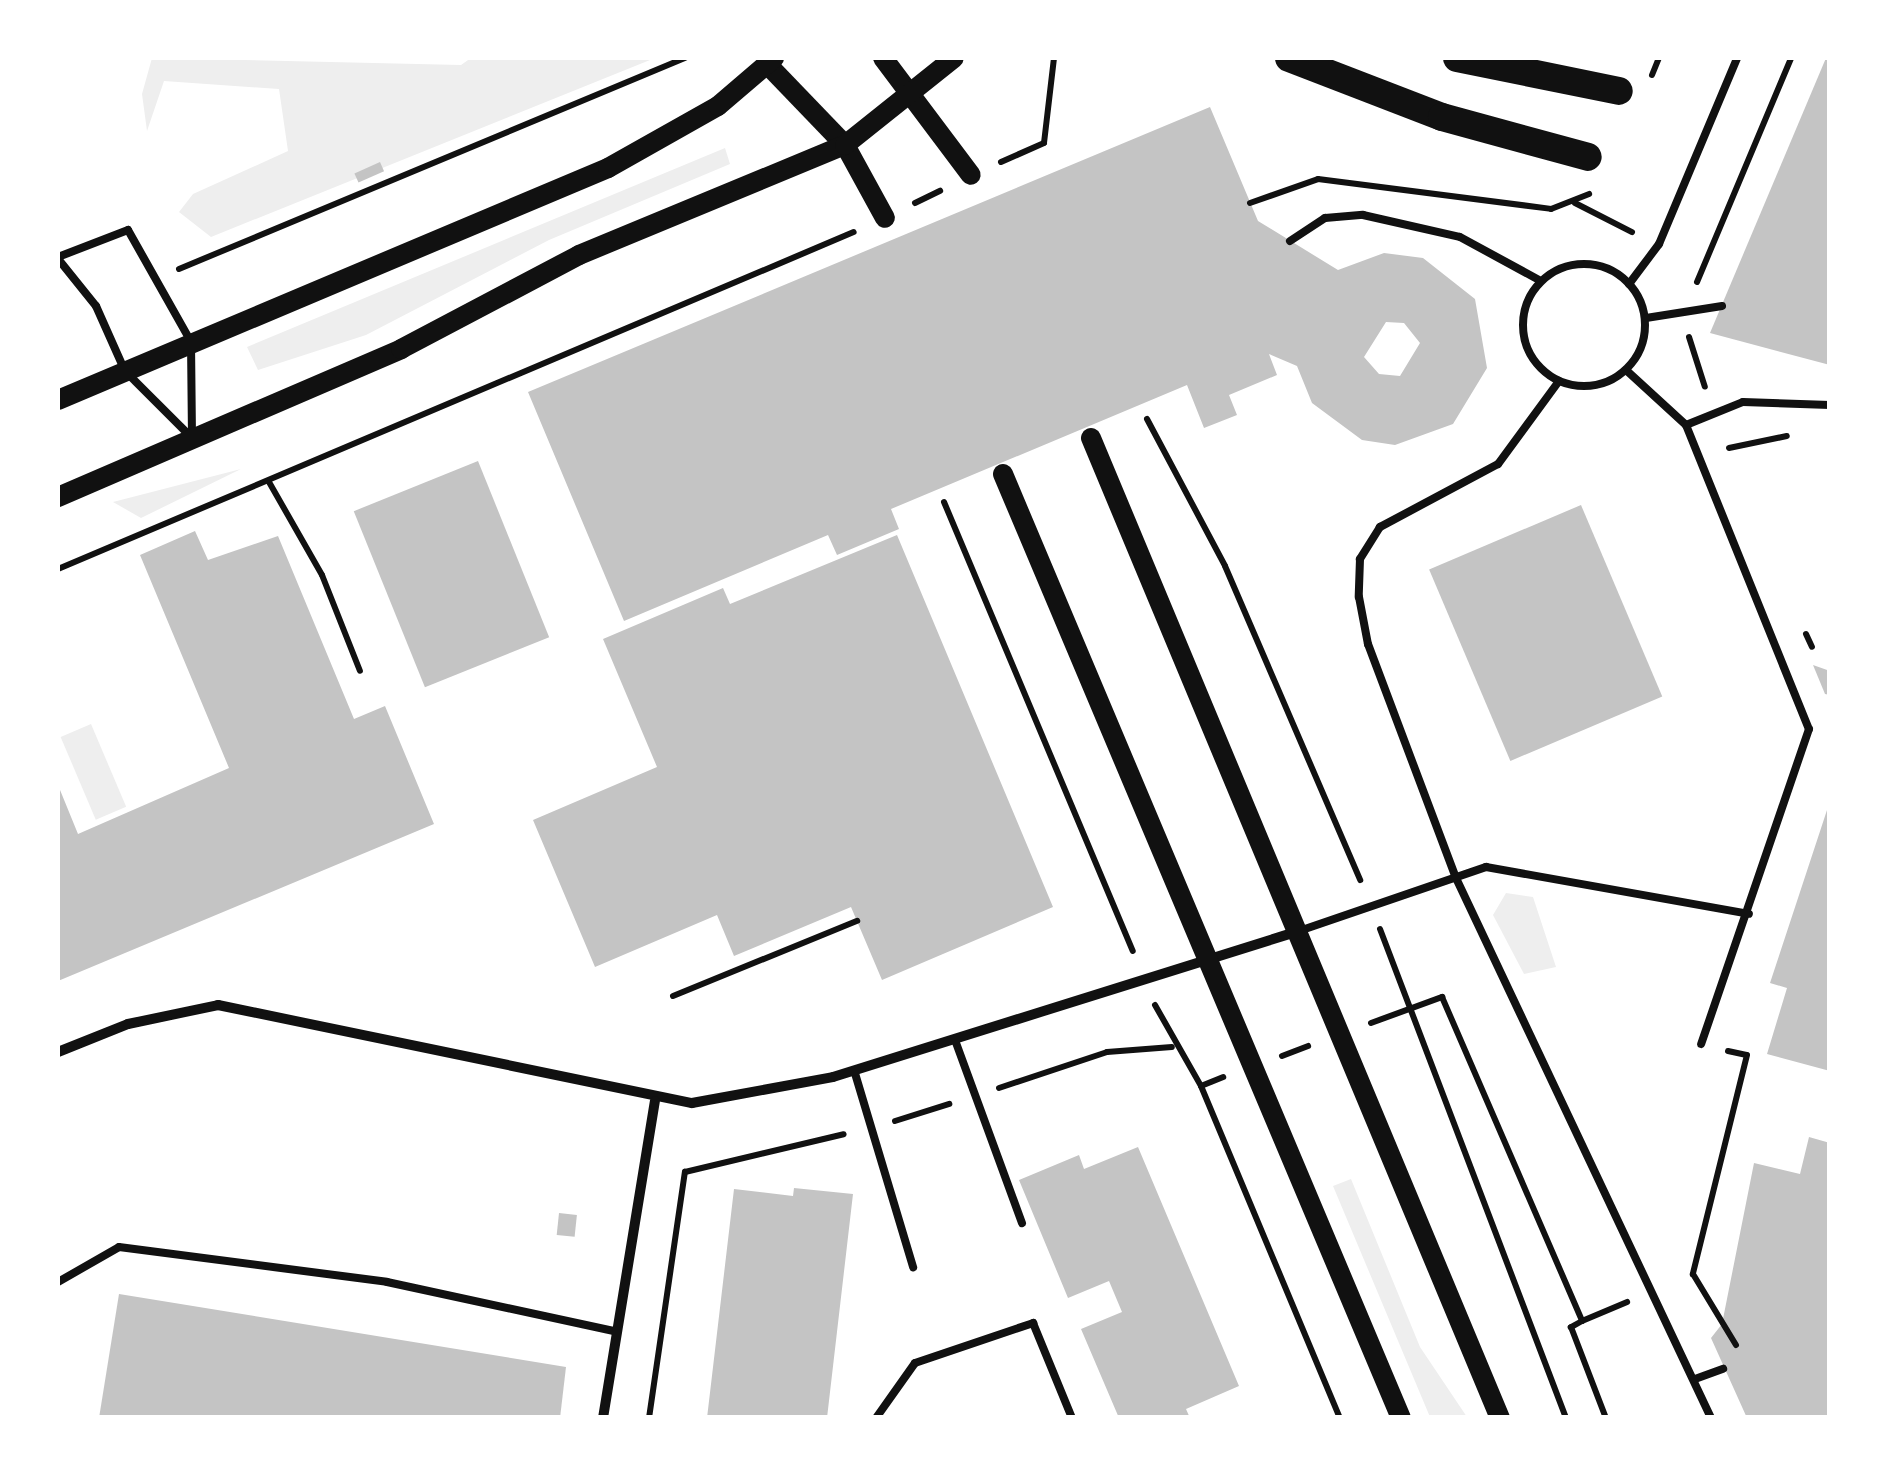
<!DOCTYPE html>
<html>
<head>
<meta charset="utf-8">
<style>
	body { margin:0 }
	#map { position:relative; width:1887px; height:1475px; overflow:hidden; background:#fff; font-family:"Alegreya Sans",sans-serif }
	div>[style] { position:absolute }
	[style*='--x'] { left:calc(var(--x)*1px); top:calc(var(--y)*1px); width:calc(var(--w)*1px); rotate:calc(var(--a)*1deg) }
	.green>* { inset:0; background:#eee; transform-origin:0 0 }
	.building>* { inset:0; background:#c4c4c4; transform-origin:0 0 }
	.path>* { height:6px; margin:-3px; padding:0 3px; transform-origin:3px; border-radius:3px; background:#111 }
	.service>* { height:8px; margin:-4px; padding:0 4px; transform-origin:4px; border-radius:4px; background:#111 }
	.service>.ring { margin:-4px; padding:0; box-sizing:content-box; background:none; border:8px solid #111; border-radius:50% }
	.minor>* { height:10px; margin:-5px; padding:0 5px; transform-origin:5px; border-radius:5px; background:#111 }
	.secondary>* { height:20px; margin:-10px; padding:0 10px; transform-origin:10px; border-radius:10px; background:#111 }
	.trunk>* { height:28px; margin:-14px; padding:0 14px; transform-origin:14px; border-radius:14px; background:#111 }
	span { translate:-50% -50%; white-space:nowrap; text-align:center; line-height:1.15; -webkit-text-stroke:8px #fff; paint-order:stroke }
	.frame { position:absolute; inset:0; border:60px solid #fff; pointer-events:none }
</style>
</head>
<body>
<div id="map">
	<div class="green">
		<i style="clip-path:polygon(152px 58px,461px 65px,471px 58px,655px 58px,211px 237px,179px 212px,193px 194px,288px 151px,279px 89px,164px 81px,147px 131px,142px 94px)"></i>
		<i style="clip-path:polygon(725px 148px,730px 164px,549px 240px,366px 335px,258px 370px,247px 347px)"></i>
		<i style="clip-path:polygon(241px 469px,141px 518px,113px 502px)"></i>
		<i style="left:91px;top:724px;width:90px;height:33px;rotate:67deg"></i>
		<i style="clip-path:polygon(1506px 893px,1533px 897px,1556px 967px,1524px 974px,1493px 915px)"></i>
		<i style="clip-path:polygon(1351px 1179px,1420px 1347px,1467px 1417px,1430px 1417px,1333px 1186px)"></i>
	</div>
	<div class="building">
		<i style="clip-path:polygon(1826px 58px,1830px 58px,1830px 365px,1710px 333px)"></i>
		<i style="clip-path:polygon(evenodd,1210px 107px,1258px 221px,1338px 270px,1384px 253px,1423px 258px,1475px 299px,1487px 368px,1453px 424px,1395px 445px,1362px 440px,1312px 403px,1297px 366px,1269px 354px,1277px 375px,1229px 395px,1237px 415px,1204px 428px,1187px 385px,891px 509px,899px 529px,837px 555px,828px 535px,624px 621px,528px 392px,1210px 107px,1386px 322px,1404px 323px,1420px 343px,1400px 376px,1379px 374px,1364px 357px,1386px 322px)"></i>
		<i style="left:380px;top:162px;width:10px;height:28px;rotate:66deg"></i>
		<i style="left:478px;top:461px;width:190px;height:134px;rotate:68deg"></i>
		<i style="left:1581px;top:505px;width:208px;height:165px;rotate:67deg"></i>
		<i style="clip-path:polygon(195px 531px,208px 560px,278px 536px,354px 719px,385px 706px,434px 824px,58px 981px,58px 785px,78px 834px,229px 768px,140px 555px)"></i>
		<i style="clip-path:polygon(897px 535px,1053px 907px,882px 980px,851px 907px,734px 956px,717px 915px,595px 967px,533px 820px,657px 767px,603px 639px,723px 588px,730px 604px)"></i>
		<i style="clip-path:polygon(1813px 665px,1830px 671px,1830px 695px,1825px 694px)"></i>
		<i style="clip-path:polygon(1828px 807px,1830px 807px,1830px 1071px,1767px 1054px,1787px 988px,1770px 983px)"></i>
		<i style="clip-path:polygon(1809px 1137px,1830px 1143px,1830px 1418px,1747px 1418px,1711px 1338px,1722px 1324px,1754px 1163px,1800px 1174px)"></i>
		<i style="clip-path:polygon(1138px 1147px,1239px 1386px,1186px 1409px,1190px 1418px,1119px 1418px,1081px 1329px,1122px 1312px,1109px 1281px,1068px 1298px,1019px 1180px,1079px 1155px,1084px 1169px)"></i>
		<i style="clip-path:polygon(794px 1188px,853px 1194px,827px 1418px,707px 1418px,734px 1189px,793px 1196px)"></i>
		<i style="left:559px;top:1213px;width:18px;height:22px;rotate:6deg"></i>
		<i style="clip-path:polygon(119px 1294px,566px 1367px,560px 1418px,99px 1418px)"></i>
	</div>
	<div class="path">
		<i style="--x:1652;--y:75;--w:18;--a:-68"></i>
		<i style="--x:1001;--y:162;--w:47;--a:-23.8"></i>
		<i style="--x:1044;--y:143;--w:86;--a:-83.3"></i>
		<i style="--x:915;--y:203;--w:28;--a:-26"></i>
		<i style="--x:1250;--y:203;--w:72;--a:-19.4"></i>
		<i style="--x:1318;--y:179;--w:235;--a:7.3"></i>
		<i style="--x:1551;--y:209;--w:41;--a:-21.5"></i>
		<i style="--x:1575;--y:203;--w:64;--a:27"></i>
		<i style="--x:179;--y:269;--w:548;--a:-22.64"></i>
		<i style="--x:1697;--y:282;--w:243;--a:-67.2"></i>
		<i style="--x:1689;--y:337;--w:52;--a:72.3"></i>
		<i style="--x:1147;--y:419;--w:166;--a:62"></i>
		<i style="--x:1225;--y:566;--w:342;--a:66.7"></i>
		<i style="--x:1729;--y:448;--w:59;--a:-11.7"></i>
		<i style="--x:269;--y:482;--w:107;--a:60.3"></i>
		<i style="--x:322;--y:575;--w:103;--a:68.4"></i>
		<i style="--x:944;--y:502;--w:487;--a:67.2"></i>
		<i style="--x:58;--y:569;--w:864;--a:-22.95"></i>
		<i style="--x:1806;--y:634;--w:14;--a:65"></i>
		<i style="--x:1380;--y:929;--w:523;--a:69.17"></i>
		<i style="--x:673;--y:996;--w:199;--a:-22.2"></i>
		<i style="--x:1155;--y:1005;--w:93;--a:60.4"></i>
		<i style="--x:1201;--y:1086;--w:360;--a:67.3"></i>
		<i style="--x:1371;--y:1023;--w:76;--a:-20.1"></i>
		<i style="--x:1442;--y:997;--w:353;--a:66.6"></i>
		<i style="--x:1582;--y:1321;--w:13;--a:151"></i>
		<i style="--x:1571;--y:1327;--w:97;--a:69"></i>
		<i style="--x:1728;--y:1051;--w:19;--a:12"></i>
		<i style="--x:1747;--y:1055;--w:226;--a:103.9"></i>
		<i style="--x:1693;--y:1274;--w:83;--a:58.8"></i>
		<i style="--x:1282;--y:1056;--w:28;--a:-21"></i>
		<i style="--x:1201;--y:1086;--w:24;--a:-22"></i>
		<i style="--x:999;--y:1088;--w:114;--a:-18.4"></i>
		<i style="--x:1107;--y:1052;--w:65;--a:-4.4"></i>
		<i style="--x:895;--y:1121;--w:57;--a:-17.5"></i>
		<i style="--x:1582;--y:1321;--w:49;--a:-22.9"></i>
		<i style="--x:649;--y:1418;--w:249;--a:-81.7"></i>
		<i style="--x:685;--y:1172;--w:163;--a:-13.4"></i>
	</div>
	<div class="service">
		<i style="--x:1290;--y:241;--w:42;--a:-33.3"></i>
		<i style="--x:1325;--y:218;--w:38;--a:-5"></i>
		<i style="--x:1363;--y:215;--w:99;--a:12.8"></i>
		<i style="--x:1460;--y:237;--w:92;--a:28.5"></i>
		<i style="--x:58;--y:257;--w:75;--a:-21.1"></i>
		<i style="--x:128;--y:230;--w:129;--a:60.6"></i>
		<i style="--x:191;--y:342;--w:96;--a:89.4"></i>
		<i style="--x:59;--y:260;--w:59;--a:51.2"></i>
		<i style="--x:96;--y:306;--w:71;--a:66"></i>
		<i style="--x:125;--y:371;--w:95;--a:45"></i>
		<i class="ring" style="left:1523px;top:264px;width:114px;height:114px"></i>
		<i style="--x:1629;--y:284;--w:50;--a:-53.1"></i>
		<i style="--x:1659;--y:244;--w:202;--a:-67.2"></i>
		<i style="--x:1646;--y:318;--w:77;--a:-9"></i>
		<i style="--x:1626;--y:370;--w:81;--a:42.5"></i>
		<i style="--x:1686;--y:425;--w:61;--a:-22"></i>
		<i style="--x:1743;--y:402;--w:87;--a:2"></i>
		<i style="--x:1559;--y:381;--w:103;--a:126.3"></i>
		<i style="--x:1498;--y:464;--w:134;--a:151.9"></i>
		<i style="--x:1380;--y:527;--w:38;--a:122"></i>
		<i style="--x:1360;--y:559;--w:38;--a:92"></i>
		<i style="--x:1359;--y:597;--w:48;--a:79.2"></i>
		<i style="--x:1368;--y:644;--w:250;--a:69.4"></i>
		<i style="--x:1456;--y:878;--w:597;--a:64.72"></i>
		<i style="--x:1686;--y:425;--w:328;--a:68"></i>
		<i style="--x:1809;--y:729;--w:333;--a:108.9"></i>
		<i style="--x:1299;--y:931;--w:198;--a:-18.9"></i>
		<i style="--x:1486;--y:867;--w:267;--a:10.1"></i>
		<i style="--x:955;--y:1040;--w:195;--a:69.9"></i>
		<i style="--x:854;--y:1070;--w:206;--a:73.3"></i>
		<i style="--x:58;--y:1282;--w:70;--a:-29.8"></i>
		<i style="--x:119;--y:1247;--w:270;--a:7.4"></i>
		<i style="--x:387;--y:1282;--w:232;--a:12.2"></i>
		<i style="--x:1695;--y:1379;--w:30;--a:-20"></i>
		<i style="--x:876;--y:1418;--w:67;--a:-54.7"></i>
		<i style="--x:915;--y:1363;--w:125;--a:-18.7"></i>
		<i style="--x:1033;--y:1323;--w:103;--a:67.7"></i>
	</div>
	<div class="minor">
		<i style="--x:58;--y:1052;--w:75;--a:-21.8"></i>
		<i style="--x:128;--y:1024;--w:92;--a:-11.9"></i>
		<i style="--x:218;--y:1005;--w:484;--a:11.7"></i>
		<i style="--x:692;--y:1103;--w:143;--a:-10.4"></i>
		<i style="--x:833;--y:1077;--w:487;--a:-17.4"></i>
		<i style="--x:603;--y:1418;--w:321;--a:-80.7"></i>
	</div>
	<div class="secondary">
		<i style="--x:883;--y:58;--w:146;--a:53.1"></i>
		<i style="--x:768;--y:65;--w:111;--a:46.1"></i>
		<i style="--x:845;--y:145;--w:83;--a:61.3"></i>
		<i style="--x:58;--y:400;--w:597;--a:-22.87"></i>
		<i style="--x:608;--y:168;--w:126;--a:-29.4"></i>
		<i style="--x:718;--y:106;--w:74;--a:-40.6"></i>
		<i style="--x:1091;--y:438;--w:1062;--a:67.35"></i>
		<i style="--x:1003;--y:474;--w:1024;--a:67.14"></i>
		<i style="--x:58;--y:497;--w:374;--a:-23.3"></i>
		<i style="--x:401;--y:349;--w:201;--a:-27.8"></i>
		<i style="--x:579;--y:255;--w:288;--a:-22.5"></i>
		<i style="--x:845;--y:145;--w:139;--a:-38.6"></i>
	</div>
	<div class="trunk">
		<i style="--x:1289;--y:58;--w:164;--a:21.1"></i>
		<i style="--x:1442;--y:117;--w:151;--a:15.3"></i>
		<i style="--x:1457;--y:58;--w:165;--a:11.5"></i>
	</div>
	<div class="frame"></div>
</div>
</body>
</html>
